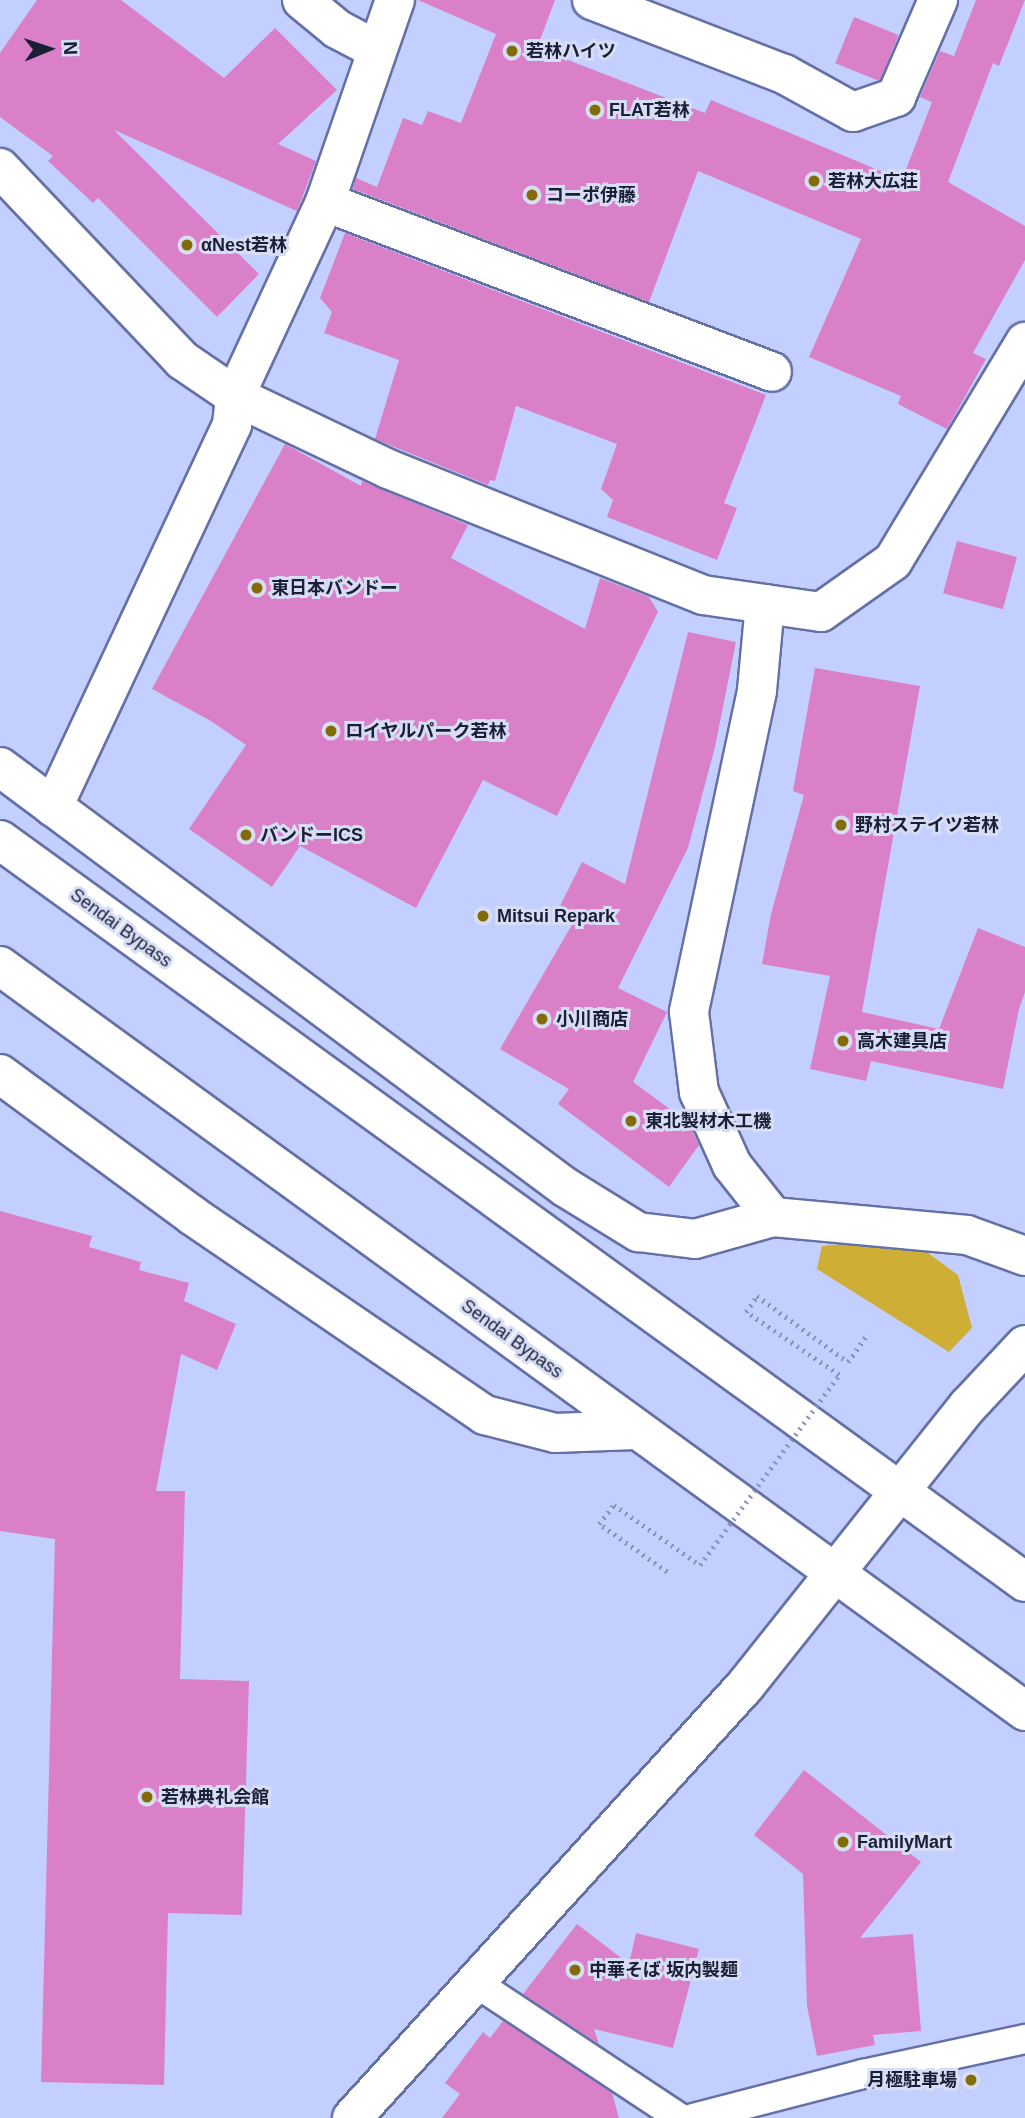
<!DOCTYPE html>
<html>
<head>
<meta charset="utf-8">
<style>
	body { margin:0 }
	#map { position:relative; width:1025px; height:2118px; overflow:hidden; background:#c3cffe; font-family:Helvetica,"Noto Sans JP",sans-serif }
	div>[style] { position:absolute }
	[style*='--x'] { left:calc(var(--x)*1px); top:calc(var(--y)*1px); width:calc(var(--w)*1px); rotate:calc(var(--a)*1deg) }
	.green>* { inset:0; background:#ceae35 }
	.building>* { inset:0; background:#da80c9; transform-origin:0 0 }
	.path>* { height:4.5px; margin-top:-2.25px; transform-origin:0; background:repeating-linear-gradient(90deg,#8791b7 0 2px,transparent 0 7px) }
	.roads { filter:drop-shadow(2px 0 #6570a6) drop-shadow(-2px 0 #6570a6) drop-shadow(0 2px #6570a6) drop-shadow(0 -2px #6570a6) }
	.service>* { height:28px; margin:-14px; padding:0 14px; transform-origin:14px; border-radius:14px; background:#fff }
	.minor>* { height:38px; margin:-19px; padding:0 19px; transform-origin:19px; border-radius:19px; background:#fff }
	.trunk>* { height:38px; margin:-19px; padding:0 19px; transform-origin:19px; border-radius:19px; background:#fff }
	.path-bridge>* { height:4.5px; margin-top:-2.25px; transform-origin:0; background:repeating-linear-gradient(90deg,#8791b7 0 2px,transparent 0 7px) }
	.dots>* { width:19px; height:19px; translate:-50% -50%; box-sizing:border-box; border:4px solid #d7ddf5; border-radius:50% }
	span { translate:-50% -50%; white-space:nowrap; text-align:center; line-height:1.15; -webkit-text-stroke:6px #d7ddf5; paint-order:stroke }
	.poi-label { font-size:18px; color:#1a1f35; font-weight:700 }
	.left { translate:0 -50%; text-align:left }
	.right { translate:-100% -50%; text-align:right }
	.street-label { font-size:18px; color:#1a1f35 }
	.north { position:absolute; left:14px; top:14px; width:70px; height:70px; -webkit-text-stroke:5px #d7ddf5; paint-order:stroke; rotate:88deg; font-size:19px; font-weight:700; line-height:28px; text-align:center; color:#1a1f35 }
	.north::after { content:''; display:block; margin:auto; width:24px; height:32px; background:#1a1f35; clip-path:polygon(50% 0,100% 100%,50% 72%,0 100%) }
</style>
</head>
<body>
<div id="map">
	<div class="green">
		<i style="clip-path:polygon(877px 1240px,924px 1250px,958px 1275px,972px 1328px,949px 1352px,817px 1269px,822px 1246px)"></i>
	</div>
	<div class="building">
		<i style="clip-path:polygon(37px 0,121px 0,224px 78px,275px 28px,337px 90px,278px 144px,316px 161px,297px 211px,114px 130px,259px 274px,217px 317px,98px 198px,93px 203px,48px 161px,53px 156px,0 117px,0 53px)"></i>
		<i style="clip-path:polygon(418px 0,555px 0,537px 48px,705px 113px,711px 100px,902px 180px,932px 102px,920px 97px,940px 51px,954px 56px,976px 0,1025px 0,999px 66px,993px 63px,948px 182px,1025px 226px,1025px 260px,973px 353px,986px 359px,947px 429px,898px 404px,901px 396px,809px 357px,861px 239px,698px 171px,649px 302px,353px 189px,356px 178px,377px 187px,403px 118px,422px 125px,428px 111px,461px 123px,496px 34px)"></i>
		<i style="left:854px;top:17px;width:48px;height:50px;rotate:22deg"></i>
		<i style="clip-path:polygon(345px 233px,766px 395px,724px 503px,737px 508px,717px 560px,607px 517px,613px 500px,601px 489px,617px 444px,516px 406px,495px 481px,490px 480px,488px 485px,375px 439px,399px 360px,324px 333px,332px 312px,320px 298px)"></i>
		<i style="clip-path:polygon(285px 444px,361px 486px,362px 481px,468px 525px,451px 558px,585px 629px,600px 578px,649px 597px,658px 612px,557px 816px,483px 780px,416px 908px,300px 846px,272px 887px,189px 829px,246px 745px,211px 721px,152px 689px)"></i>
		<i style="left:957px;top:541px;width:62px;height:54px;rotate:15deg"></i>
		<i style="clip-path:polygon(688px 632px,736px 642px,715px 747px,688px 848px,618px 988px,667px 1012px,633px 1082px,689px 1123px,699px 1145px,669px 1187px,558px 1104px,569px 1089px,500px 1049px,573px 923px,556px 914px,582px 862px,625px 884px)"></i>
		<i style="clip-path:polygon(815px 668px,920px 686px,862px 1012px,939px 1029px,978px 928px,1025px 947px,1025px 992px,1019px 1009px,1003px 1089px,871px 1061px,866px 1081px,810px 1069px,830px 976px,762px 964px,771px 914px,804px 795px,793px 791px)"></i>
		<i style="clip-path:polygon(0 1211px,92px 1236px,89px 1247px,141px 1262px,139px 1270px,189px 1283px,184px 1301px,236px 1324px,217px 1370px,181px 1354px,156px 1491px,185px 1491px,180px 1679px,249px 1681px,242px 1915px,168px 1913px,164px 2085px,41px 2082px,55px 1539px,0 1531px)"></i>
		<i style="clip-path:polygon(804px 1770px,921px 1862px,860px 1938px,913px 1934px,921px 2031px,873px 2035px,875px 2045px,817px 2056px,807px 2006px,803px 1874px,754px 1835px)"></i>
		<i style="clip-path:polygon(577px 1924px,629px 1964px,636px 1933px,699px 1949px,673px 2048px,594px 2029px,599px 2044px,523px 1994px)"></i>
		<i style="clip-path:polygon(503px 2021px,612px 2093px,619px 2118px,442px 2118px,460px 2094px,445px 2083px,483px 2032px,490px 2038px)"></i>
	</div>
	<div class="path">
		<i style="--x:839;--y:1375;--w:112;--a:-145.9"></i>
		<i style="--x:746;--y:1312;--w:19;--a:-55"></i>
		<i style="--x:757;--y:1296;--w:112;--a:36"></i>
		<i style="--x:848;--y:1362;--w:35;--a:-55"></i>
		<i style="--x:667;--y:1572;--w:83;--a:-144.8"></i>
		<i style="--x:599;--y:1524;--w:24;--a:-52"></i>
		<i style="--x:614;--y:1505;--w:105;--a:34.9"></i>
	</div>
	<div class="roads">
		<div class="service">
			<i style="--x:476;--y:1983;--w:245;--a:33.5"></i>
			<i style="--x:693;--y:2118;--w:176;--a:-14.5"></i>
			<i style="--x:863;--y:2074;--w:166;--a:-12.2"></i>
		</div>
		<div class="minor">
			<i style="--x:302;--y:0;--w:45;--a:39.6"></i>
			<i style="--x:337;--y:29;--w:43;--a:27.8"></i>
			<i style="--x:592;--y:0;--w:206;--a:21.1"></i>
			<i style="--x:784;--y:74;--w:79;--a:28.8"></i>
			<i style="--x:853;--y:112;--w:46;--a:-19.2"></i>
			<i style="--x:896;--y:97;--w:106;--a:-66.6"></i>
			<i style="--x:0;--y:168;--w:265;--a:46.5"></i>
			<i style="--x:182;--y:360;--w:64;--a:34.2"></i>
			<i style="--x:235;--y:396;--w:170;--a:25.5"></i>
			<i style="--x:388;--y:469;--w:339;--a:21.8"></i>
			<i style="--x:703;--y:595;--w:119;--a:8.2"></i>
			<i style="--x:821;--y:612;--w:88;--a:-35.3"></i>
			<i style="--x:893;--y:561;--w:256;--a:-58.9"></i>
			<i style="--x:325;--y:202;--w:478;--a:20.8"></i>
			<i style="--x:765;--y:604;--w:87;--a:95.3"></i>
			<i style="--x:757;--y:691;--w:328;--a:102"></i>
			<i style="--x:689;--y:1012;--w:81;--a:82.9"></i>
			<i style="--x:699;--y:1092;--w:80;--a:65.7"></i>
			<i style="--x:732;--y:1165;--w:66;--a:51.7"></i>
			<i style="--x:0;--y:767;--w:704;--a:36.63"></i>
			<i style="--x:565;--y:1187;--w:86;--a:31.7"></i>
			<i style="--x:638;--y:1232;--w:57;--a:7"></i>
			<i style="--x:695;--y:1239;--w:81;--a:-15.8"></i>
			<i style="--x:773;--y:1217;--w:195;--a:5.3"></i>
			<i style="--x:967;--y:1235;--w:62;--a:19.9"></i>
			<i style="--x:53;--y:807;--w:422;--a:-64.9"></i>
			<i style="--x:232;--y:425;--w:29;--a:-84"></i>
			<i style="--x:235;--y:396;--w:214;--a:-65.1"></i>
			<i style="--x:325;--y:202;--w:214;--a:-70.9"></i>
			<i style="--x:0;--y:1074;--w:240;--a:36.3"></i>
			<i style="--x:193;--y:1216;--w:353;--a:34.3"></i>
			<i style="--x:485;--y:1415;--w:72;--a:14.4"></i>
			<i style="--x:555;--y:1433;--w:80;--a:-2.1"></i>
			<i style="--x:352;--y:2118;--w:584;--a:-47.71"></i>
			<i style="--x:745;--y:1686;--w:357;--a:-51.5"></i>
			<i style="--x:967;--y:1407;--w:85;--a:-46.9"></i>
		</div>
		<div class="trunk">
			<i style="--x:0;--y:840;--w:1265;--a:35.9"></i>
			<i style="--x:0;--y:966;--w:1267;--a:36.01"></i>
		</div>
	</div>
	<div class="path-bridge">
		<i style="--x:700;--y:1565;--w:235;--a:-53.8"></i>
	</div>
	<div class="dots">
		<i style="left:512px;top:51px;background:#836c07"></i>
		<i style="left:595px;top:110px;background:#836c07"></i>
		<i style="left:814px;top:181px;background:#836c07"></i>
		<i style="left:532px;top:195px;background:#836c07"></i>
		<i style="left:187px;top:245px;background:#836c07"></i>
		<i style="left:257px;top:588px;background:#836c07"></i>
		<i style="left:331px;top:731px;background:#836c07"></i>
		<i style="left:841px;top:825px;background:#836c07"></i>
		<i style="left:246px;top:835px;background:#836c07"></i>
		<i style="left:483px;top:916px;background:#836c07"></i>
		<i style="left:542px;top:1019px;background:#836c07"></i>
		<i style="left:843px;top:1041px;background:#836c07"></i>
		<i style="left:631px;top:1121px;background:#836c07"></i>
		<i style="left:147px;top:1797px;background:#836c07"></i>
		<i style="left:843px;top:1842px;background:#836c07"></i>
		<i style="left:575px;top:1970px;background:#836c07"></i>
		<i style="left:971px;top:2080px;background:#836c07"></i>
	</div>
	<div class="poi-label">
		<span class="left" style="left:526px;top:51px">若林ハイツ</span>
		<span class="left" style="left:609px;top:110px">FLAT若林</span>
		<span class="left" style="left:828px;top:181px">若林大広荘</span>
		<span class="left" style="left:546px;top:195px">コーポ伊藤</span>
		<span class="left" style="left:201px;top:245px">αNest若林</span>
		<span class="left" style="left:271px;top:588px">東日本バンドー</span>
		<span class="left" style="left:345px;top:731px">ロイヤルパーク若林</span>
		<span class="left" style="left:855px;top:825px">野村ステイツ若林</span>
		<span class="left" style="left:260px;top:835px">バンドーICS</span>
		<span class="left" style="left:497px;top:916px">Mitsui Repark</span>
		<span class="left" style="left:556px;top:1019px">小川商店</span>
		<span class="left" style="left:857px;top:1041px">高木建具店</span>
		<span class="left" style="left:645px;top:1121px">東北製材木工機</span>
		<span class="left" style="left:161px;top:1797px">若林典礼会館</span>
		<span class="left" style="left:857px;top:1842px">FamilyMart</span>
		<span class="left" style="left:589px;top:1970px">中華そば 坂内製麺</span>
		<span class="right" style="left:957px;top:2080px">月極駐車場</span>
	</div>
	<div class="street-label">
		<span style="left:121px;top:928px;rotate:36deg">Sendai Bypass</span>
		<span style="left:512px;top:1339px;rotate:36deg">Sendai Bypass</span>
	</div>
	<div class="north">N</div>
</div>
</body>
</html>
